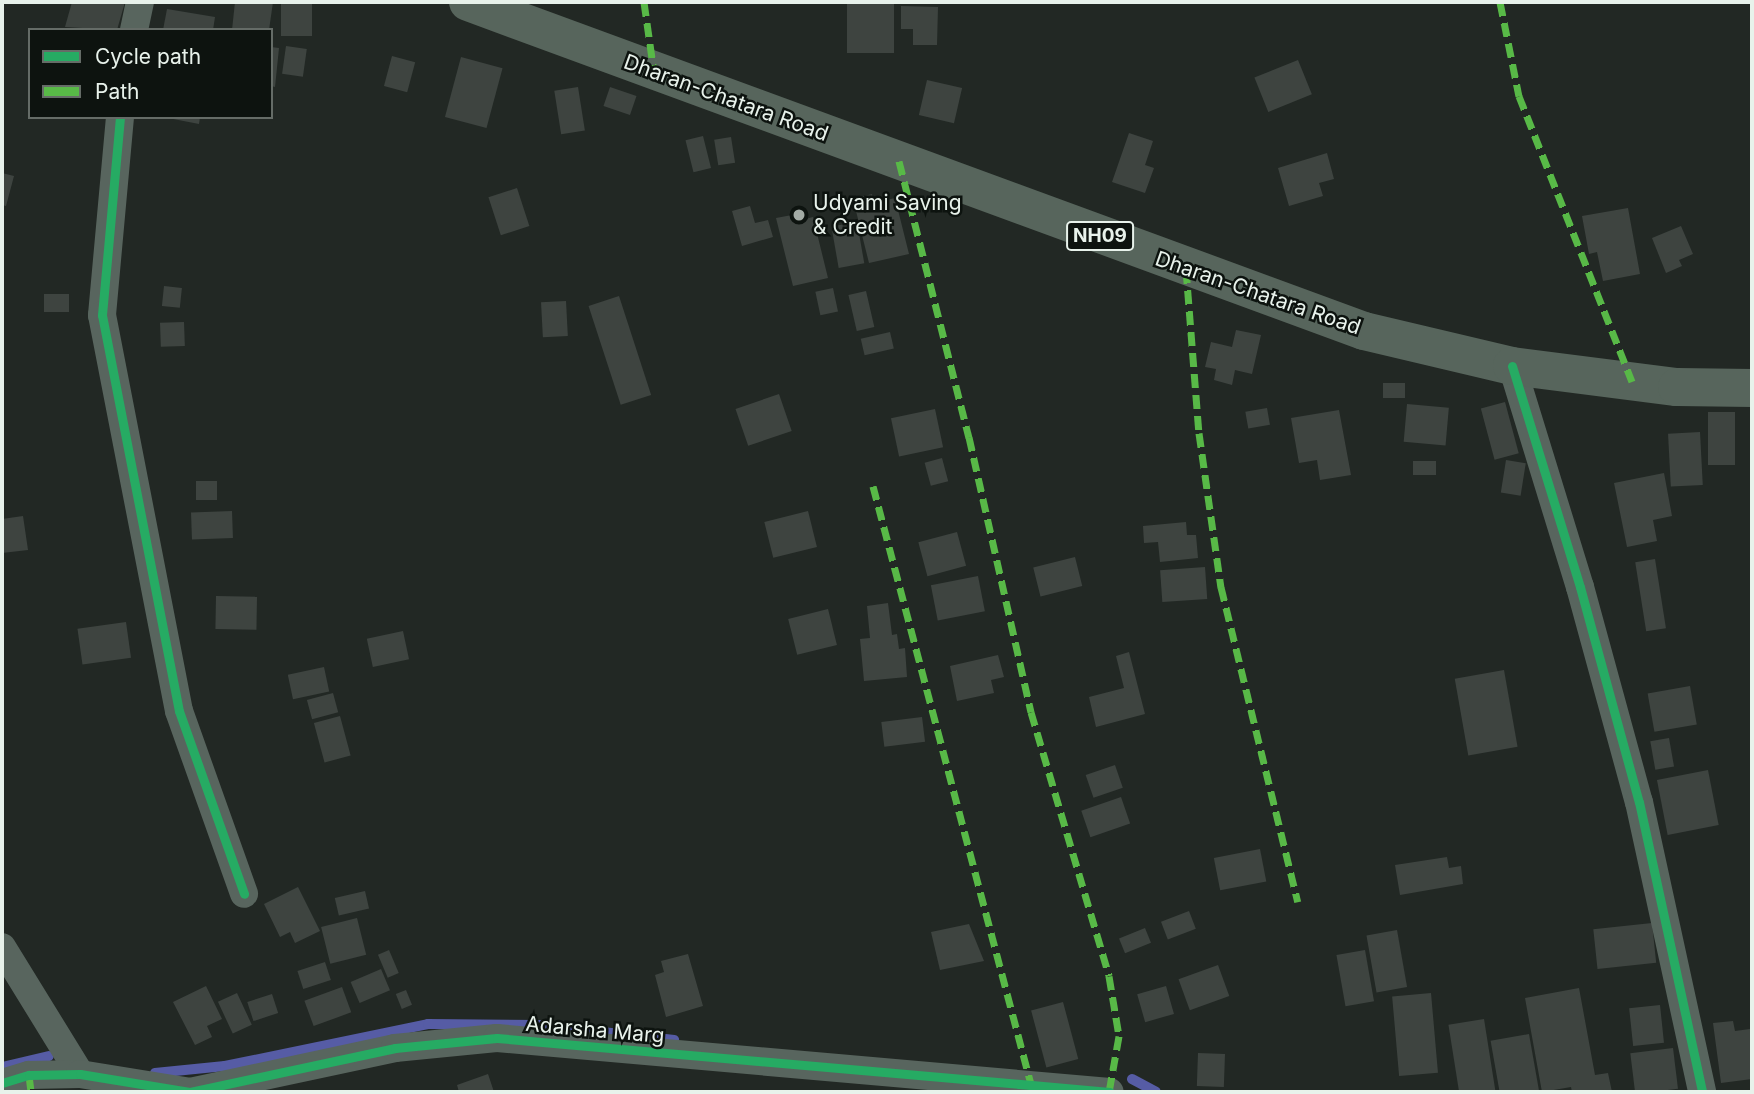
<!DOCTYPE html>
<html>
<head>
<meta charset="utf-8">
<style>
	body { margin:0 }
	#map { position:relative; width:1754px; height:1094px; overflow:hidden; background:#222824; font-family:Inter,sans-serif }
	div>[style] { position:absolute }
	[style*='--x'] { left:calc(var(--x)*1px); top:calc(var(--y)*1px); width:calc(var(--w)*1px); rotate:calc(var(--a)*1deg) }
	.stream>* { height:10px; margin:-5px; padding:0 5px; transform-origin:5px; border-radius:5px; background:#565ca5 }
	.building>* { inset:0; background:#3e4440; transform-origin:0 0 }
	.street>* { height:28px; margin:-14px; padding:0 14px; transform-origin:14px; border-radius:14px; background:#58655e }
	.primary>* { height:38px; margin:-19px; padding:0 19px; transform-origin:19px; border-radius:19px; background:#57655c }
	.quiet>* { height:7px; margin-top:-3.5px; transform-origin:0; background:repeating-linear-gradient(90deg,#58b947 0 14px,transparent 0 21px) }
	.cycleway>* { height:9px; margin:-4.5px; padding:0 4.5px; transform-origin:4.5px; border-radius:4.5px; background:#26ab63 }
	.dots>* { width:19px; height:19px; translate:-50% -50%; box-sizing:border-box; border:4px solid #0d130f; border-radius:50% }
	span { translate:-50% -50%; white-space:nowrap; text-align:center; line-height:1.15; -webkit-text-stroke:5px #0d130f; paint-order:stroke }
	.shield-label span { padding:2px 5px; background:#0d130f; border:2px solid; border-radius:5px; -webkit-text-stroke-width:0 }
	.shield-label { font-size:19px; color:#e8f2eb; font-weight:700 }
	.street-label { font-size:21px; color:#e8f2eb }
	.poi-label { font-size:21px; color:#e8f2eb }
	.left { translate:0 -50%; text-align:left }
	.frame { position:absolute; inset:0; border:4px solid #e8f2eb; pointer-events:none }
	.legend { position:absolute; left:28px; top:28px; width:245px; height:91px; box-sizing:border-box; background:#0d130f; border:2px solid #656c67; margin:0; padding:9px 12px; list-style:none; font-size:21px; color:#e8f2eb }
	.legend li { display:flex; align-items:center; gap:14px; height:35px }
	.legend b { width:35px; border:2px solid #656c67 }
</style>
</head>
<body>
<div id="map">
	<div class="stream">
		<i style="--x:2;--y:1067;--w:48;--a:-13.2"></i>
		<i style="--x:155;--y:1073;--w:70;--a:-5.7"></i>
		<i style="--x:225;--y:1066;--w:207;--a:-11.7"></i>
		<i style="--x:428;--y:1024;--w:111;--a:0.5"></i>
		<i style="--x:539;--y:1025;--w:136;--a:6.3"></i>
		<i style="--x:1132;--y:1079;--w:27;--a:28"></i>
	</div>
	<div class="building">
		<i style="clip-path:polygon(72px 2px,125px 2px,117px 30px,65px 27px)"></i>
		<i style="clip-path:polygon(235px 2px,273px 2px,269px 30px,232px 30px)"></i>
		<i style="left:281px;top:2px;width:31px;height:34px"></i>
		<i style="left:847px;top:2px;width:47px;height:51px"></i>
		<i style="clip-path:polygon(901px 6px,938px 7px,937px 45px,913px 45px,913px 29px,901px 29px)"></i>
		<i style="clip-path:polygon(167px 9px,215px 17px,213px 30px,163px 30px)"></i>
		<i style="left:286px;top:46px;width:21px;height:28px;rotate:8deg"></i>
		<i style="clip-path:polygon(271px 47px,279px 48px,275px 87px,271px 86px)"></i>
		<i style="left:392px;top:56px;width:24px;height:31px;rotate:15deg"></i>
		<i style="left:461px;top:57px;width:43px;height:62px;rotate:15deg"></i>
		<i style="left:1298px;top:60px;width:37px;height:47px;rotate:68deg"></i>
		<i style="left:927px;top:80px;width:36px;height:36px;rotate:13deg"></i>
		<i style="left:578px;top:87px;width:44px;height:24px;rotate:81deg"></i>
		<i style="left:610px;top:87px;width:28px;height:20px;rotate:19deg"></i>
		<i style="clip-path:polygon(163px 117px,200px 117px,199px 124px)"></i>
		<i style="clip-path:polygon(1129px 133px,1153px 141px,1145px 165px,1154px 168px,1145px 193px,1112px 182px)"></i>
		<i style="left:703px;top:136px;width:33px;height:18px;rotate:76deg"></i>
		<i style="left:731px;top:137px;width:26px;height:17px;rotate:81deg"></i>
		<i style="clip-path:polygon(1327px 153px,1334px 179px,1319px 183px,1323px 196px,1289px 206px,1278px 168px)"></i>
		<i style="clip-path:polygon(2px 173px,14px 176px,6px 206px,2px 205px)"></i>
		<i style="left:517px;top:188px;width:40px;height:30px;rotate:72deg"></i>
		<i style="clip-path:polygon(872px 194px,874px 203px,895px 198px,909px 254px,869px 263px,853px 199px)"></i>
		<i style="clip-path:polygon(750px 206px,755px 223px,768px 220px,773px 237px,742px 246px,732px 211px)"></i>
		<i style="clip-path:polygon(1628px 208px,1640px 274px,1603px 281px,1597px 252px,1589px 254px,1582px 216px)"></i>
		<i style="clip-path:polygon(792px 215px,794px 222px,813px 217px,828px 278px,793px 286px,776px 218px)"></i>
		<i style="left:857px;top:222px;width:42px;height:26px;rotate:80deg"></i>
		<i style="clip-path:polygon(1681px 226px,1693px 254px,1679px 260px,1682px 266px,1666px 273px,1652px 238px)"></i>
		<i style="left:164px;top:286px;width:18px;height:20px;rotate:6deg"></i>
		<i style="left:833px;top:288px;width:24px;height:18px;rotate:78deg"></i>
		<i style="left:866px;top:291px;width:37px;height:18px;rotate:77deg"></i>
		<i style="left:44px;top:294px;width:25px;height:18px"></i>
		<i style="left:619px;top:296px;width:104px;height:32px;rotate:72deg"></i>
		<i style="left:566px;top:301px;width:35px;height:25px;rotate:87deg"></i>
		<i style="left:184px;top:322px;width:24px;height:24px;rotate:88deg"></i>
		<i style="clip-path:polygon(1236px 330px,1261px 335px,1252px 374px,1235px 370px,1232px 385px,1214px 380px,1216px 369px,1205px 367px,1211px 342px,1232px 347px)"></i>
		<i style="left:890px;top:332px;width:17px;height:30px;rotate:77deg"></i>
		<i style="left:1383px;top:383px;width:22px;height:15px"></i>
		<i style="left:779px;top:394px;width:39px;height:46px;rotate:71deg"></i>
		<i style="left:1505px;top:402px;width:53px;height:25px;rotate:75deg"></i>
		<i style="left:1407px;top:404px;width:42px;height:38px;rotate:5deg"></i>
		<i style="left:1267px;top:408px;width:17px;height:22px;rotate:80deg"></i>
		<i style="left:935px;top:409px;width:39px;height:45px;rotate:78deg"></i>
		<i style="clip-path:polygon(1339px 410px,1351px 475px,1320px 480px,1317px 460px,1299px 463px,1291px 418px)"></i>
		<i style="left:1708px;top:412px;width:27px;height:53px"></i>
		<i style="left:1700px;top:432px;width:53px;height:32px;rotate:87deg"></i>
		<i style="left:942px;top:458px;width:24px;height:18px;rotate:75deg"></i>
		<i style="left:1506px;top:460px;width:20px;height:33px;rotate:9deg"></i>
		<i style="left:1436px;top:461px;width:14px;height:23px;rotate:90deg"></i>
		<i style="clip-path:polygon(1664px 473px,1672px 516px,1653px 520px,1657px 541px,1627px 547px,1614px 483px)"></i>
		<i style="left:196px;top:481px;width:21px;height:19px"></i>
		<i style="left:232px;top:511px;width:27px;height:41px;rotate:88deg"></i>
		<i style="left:808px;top:511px;width:37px;height:45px;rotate:76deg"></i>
		<i style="clip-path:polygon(23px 516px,28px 550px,2px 553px,2px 519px)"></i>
		<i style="clip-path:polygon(1186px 522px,1187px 535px,1196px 535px,1198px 558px,1160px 562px,1158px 542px,1144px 543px,1143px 526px)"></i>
		<i style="left:957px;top:532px;width:35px;height:40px;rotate:75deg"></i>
		<i style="left:1075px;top:557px;width:30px;height:43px;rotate:76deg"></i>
		<i style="left:1655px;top:559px;width:70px;height:20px;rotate:81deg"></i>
		<i style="left:1205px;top:567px;width:32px;height:45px;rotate:86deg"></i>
		<i style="left:978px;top:576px;width:36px;height:48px;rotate:79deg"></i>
		<i style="left:216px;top:596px;width:41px;height:33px;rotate:1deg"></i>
		<i style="clip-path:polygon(888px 603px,892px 635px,897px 634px,899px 649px,905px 648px,907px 677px,864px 681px,860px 639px,870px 638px,867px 606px)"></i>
		<i style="left:828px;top:609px;width:37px;height:41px;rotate:76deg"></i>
		<i style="left:126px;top:622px;width:36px;height:49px;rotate:82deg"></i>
		<i style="left:403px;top:631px;width:29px;height:37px;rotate:78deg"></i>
		<i style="clip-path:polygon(1129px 652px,1145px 714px,1096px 727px,1089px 697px,1124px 688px,1116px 656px)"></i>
		<i style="clip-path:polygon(998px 655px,1004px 677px,991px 680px,994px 693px,957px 701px,950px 666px)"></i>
		<i style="left:324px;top:667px;width:25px;height:37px;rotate:78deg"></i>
		<i style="left:1504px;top:670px;width:78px;height:50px;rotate:80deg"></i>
		<i style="left:1690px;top:686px;width:39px;height:43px;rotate:80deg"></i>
		<i style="left:333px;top:693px;width:20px;height:27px;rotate:75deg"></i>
		<i style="left:340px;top:716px;width:41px;height:27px;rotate:75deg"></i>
		<i style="left:922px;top:717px;width:25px;height:41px;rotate:83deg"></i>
		<i style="left:1669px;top:738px;width:29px;height:19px;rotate:80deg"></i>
		<i style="left:1115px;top:765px;width:24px;height:31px;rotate:71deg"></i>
		<i style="left:1708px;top:770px;width:56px;height:52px;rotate:79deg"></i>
		<i style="left:1121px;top:797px;width:28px;height:42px;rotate:71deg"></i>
		<i style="left:1260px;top:849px;width:33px;height:47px;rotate:79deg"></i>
		<i style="clip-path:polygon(1447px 857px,1449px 868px,1461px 866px,1463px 884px,1400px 895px,1395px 865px)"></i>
		<i style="clip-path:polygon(298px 887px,320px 931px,295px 943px,290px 932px,280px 937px,264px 904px)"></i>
		<i style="left:365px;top:891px;width:18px;height:31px;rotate:77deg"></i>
		<i style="left:1189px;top:911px;width:19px;height:30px;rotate:69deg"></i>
		<i style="left:357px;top:918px;width:38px;height:37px;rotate:76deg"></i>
		<i style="left:1652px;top:923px;width:40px;height:59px;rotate:84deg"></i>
		<i style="clip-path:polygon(969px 924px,984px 961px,940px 970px,931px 932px)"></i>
		<i style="left:1145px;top:928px;width:16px;height:28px;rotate:68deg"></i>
		<i style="left:1397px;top:930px;width:58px;height:31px;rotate:80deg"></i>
		<i style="left:389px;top:950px;width:25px;height:12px;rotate:67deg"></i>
		<i style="left:1365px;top:950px;width:52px;height:29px;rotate:80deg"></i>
		<i style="clip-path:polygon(688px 954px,703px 1006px,666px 1017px,655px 975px,664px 972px,661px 961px)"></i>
		<i style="left:325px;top:962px;width:19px;height:29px;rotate:72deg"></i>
		<i style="left:1218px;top:965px;width:33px;height:42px;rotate:70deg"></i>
		<i style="left:381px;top:969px;width:23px;height:33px;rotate:67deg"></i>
		<i style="clip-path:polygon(206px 986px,222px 1019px,207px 1026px,212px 1037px,195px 1045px,173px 1002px)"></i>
		<i style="left:1166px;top:986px;width:29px;height:30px;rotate:74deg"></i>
		<i style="left:342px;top:987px;width:27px;height:40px;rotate:70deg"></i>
		<i style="clip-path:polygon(1579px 988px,1595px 1075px,1608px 1073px,1612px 1092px,1572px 1092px,1571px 1087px,1542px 1092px,1525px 998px)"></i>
		<i style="left:406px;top:990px;width:16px;height:11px;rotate:68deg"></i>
		<i style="left:237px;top:993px;width:35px;height:21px;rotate:65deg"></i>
		<i style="left:1431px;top:993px;width:80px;height:39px;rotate:85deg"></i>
		<i style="left:272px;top:994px;width:20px;height:26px;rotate:72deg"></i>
		<i style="left:1063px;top:1002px;width:59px;height:33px;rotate:75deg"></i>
		<i style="left:1660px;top:1005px;width:38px;height:31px;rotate:84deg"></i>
		<i style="left:1484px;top:1019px;width:74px;height:36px;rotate:81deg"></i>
		<i style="clip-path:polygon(1733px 1021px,1735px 1031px,1750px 1029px,1752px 1079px,1721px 1083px,1713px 1023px)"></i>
		<i style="left:1529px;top:1034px;width:59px;height:39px;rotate:80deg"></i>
		<i style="left:1673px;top:1048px;width:41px;height:43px;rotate:83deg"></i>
		<i style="left:1198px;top:1053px;width:27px;height:33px;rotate:2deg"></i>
		<i style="clip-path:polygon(488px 1074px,494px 1092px,459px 1092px,457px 1085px)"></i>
	</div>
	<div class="street">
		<i style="--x:134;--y:30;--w:29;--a:-78"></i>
		<i style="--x:120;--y:117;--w:199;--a:95.2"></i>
		<i style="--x:102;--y:315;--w:403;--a:79"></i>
		<i style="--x:179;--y:711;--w:194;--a:70.4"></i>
		<i style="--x:1512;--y:366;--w:231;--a:72.9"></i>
		<i style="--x:1580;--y:587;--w:223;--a:74.7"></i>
		<i style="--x:1639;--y:802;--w:297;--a:77.7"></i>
		<i style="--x:2;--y:947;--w:149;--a:58.4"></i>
		<i style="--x:2;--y:1083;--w:28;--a:-17"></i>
		<i style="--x:29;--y:1075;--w:51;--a:-1.1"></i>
		<i style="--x:80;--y:1074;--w:111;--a:9.3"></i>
		<i style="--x:190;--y:1092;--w:210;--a:-12.1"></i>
		<i style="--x:395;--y:1048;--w:102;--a:-5.6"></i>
		<i style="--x:497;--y:1038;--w:615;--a:5.03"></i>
	</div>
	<div class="primary">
		<i style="--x:468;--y:2;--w:954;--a:20.16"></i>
		<i style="--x:1364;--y:331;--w:152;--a:13.3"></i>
		<i style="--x:1512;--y:366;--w:166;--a:7.3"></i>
		<i style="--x:1677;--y:387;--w:75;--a:0.8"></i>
	</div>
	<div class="quiet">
		<i style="--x:644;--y:2;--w:71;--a:81.9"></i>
		<i style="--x:1500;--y:2;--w:96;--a:78.6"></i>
		<i style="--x:1519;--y:96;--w:307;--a:68.4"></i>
		<i style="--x:899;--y:161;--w:285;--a:75.8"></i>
		<i style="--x:969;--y:437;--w:282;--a:77.3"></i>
		<i style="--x:1031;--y:712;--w:275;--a:73.5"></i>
		<i style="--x:1109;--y:976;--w:61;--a:80.5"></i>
		<i style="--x:1119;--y:1036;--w:57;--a:100.1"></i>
		<i style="--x:1186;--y:269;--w:165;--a:85.5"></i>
		<i style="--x:1199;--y:433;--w:156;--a:81.9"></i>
		<i style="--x:1221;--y:587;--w:324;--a:76.3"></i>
		<i style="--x:873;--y:486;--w:623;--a:75.2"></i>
		<i style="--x:29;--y:1075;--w:17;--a:83"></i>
	</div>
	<div class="cycleway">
		<i style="--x:120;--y:117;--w:199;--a:95.2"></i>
		<i style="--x:102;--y:315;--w:403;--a:79"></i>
		<i style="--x:179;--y:711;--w:194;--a:70.4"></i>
		<i style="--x:1512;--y:366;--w:231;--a:72.9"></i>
		<i style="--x:1580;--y:587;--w:223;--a:74.7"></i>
		<i style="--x:1639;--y:802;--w:297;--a:77.7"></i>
		<i style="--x:2;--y:1083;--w:28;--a:-17"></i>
		<i style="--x:29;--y:1075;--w:51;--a:-1.1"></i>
		<i style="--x:80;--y:1074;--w:111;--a:9.3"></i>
		<i style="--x:190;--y:1092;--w:210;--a:-12.1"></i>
		<i style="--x:395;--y:1048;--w:102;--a:-5.6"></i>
		<i style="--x:497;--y:1038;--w:615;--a:5.03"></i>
	</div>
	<div class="dots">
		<i style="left:799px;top:215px;background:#a3aba5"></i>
	</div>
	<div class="shield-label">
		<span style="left:1100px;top:236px">NH09</span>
	</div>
	<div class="street-label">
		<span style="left:726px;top:98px;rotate:20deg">Dharan-Chatara Road</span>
		<span style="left:1258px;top:293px;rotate:19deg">Dharan-Chatara Road</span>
		<span style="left:595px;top:1030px;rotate:5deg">Adarsha Marg</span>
	</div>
	<div class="poi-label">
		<span class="left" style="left:813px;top:215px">Udyami Saving<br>&amp; Credit</span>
	</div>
	<div class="frame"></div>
	<ul class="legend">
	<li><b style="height:9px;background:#26ab63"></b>Cycle path</li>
	<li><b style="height:9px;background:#58b947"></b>Path</li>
	</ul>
</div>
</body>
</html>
